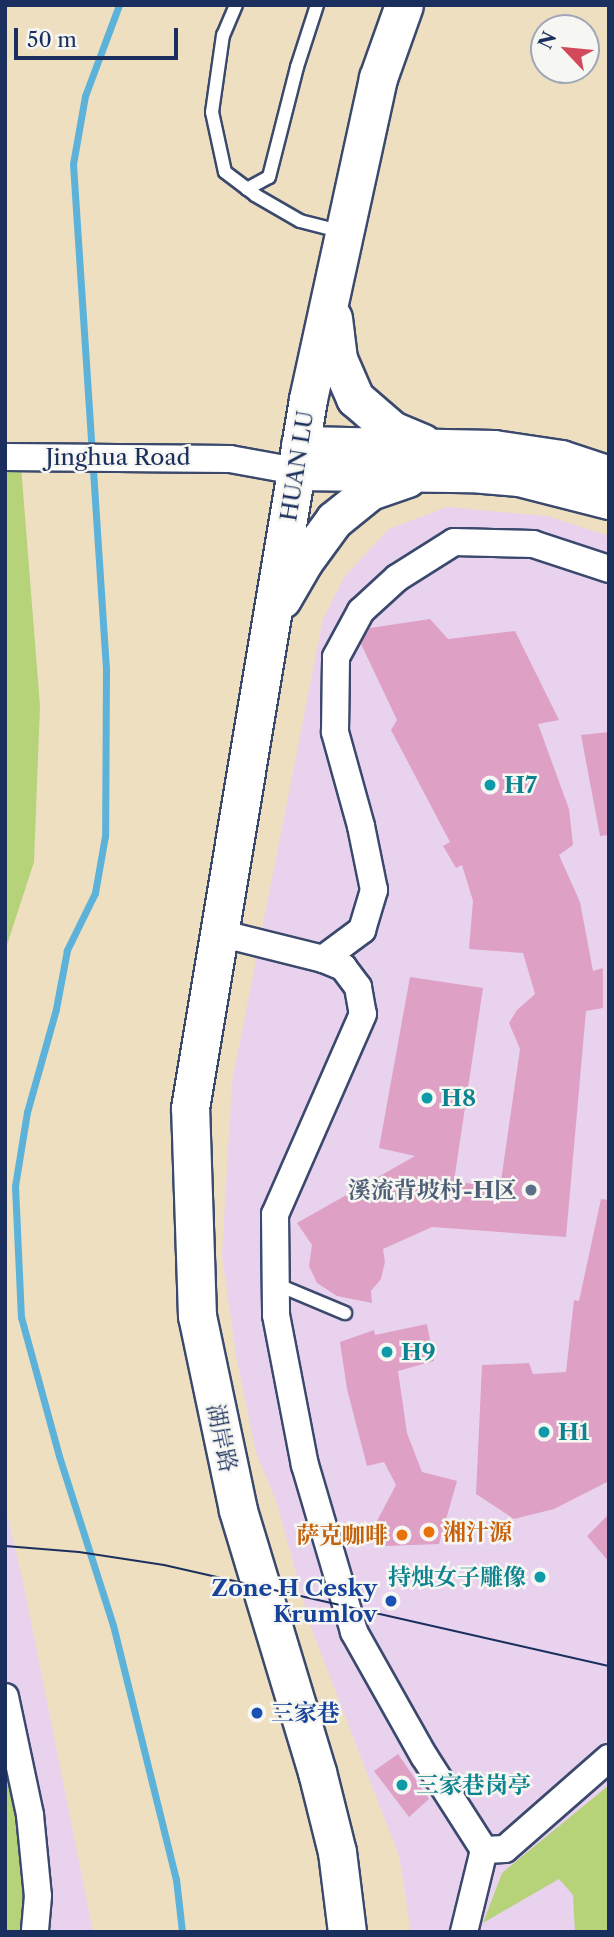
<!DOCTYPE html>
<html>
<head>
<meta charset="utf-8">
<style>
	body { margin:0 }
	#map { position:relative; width:614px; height:1937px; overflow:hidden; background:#eedfc0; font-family:"Libre Caslon Text","Noto Serif SC",serif }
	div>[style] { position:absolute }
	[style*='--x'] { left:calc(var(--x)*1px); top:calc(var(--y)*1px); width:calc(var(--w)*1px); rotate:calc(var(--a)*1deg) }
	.built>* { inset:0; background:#e8d2ee }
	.green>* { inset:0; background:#b6d37a }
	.stream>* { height:7px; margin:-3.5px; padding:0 3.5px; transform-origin:3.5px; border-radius:3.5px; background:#5db2da }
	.building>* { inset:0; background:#dea1c5 }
	.roads { filter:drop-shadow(2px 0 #3b496d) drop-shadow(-2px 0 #3b496d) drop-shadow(0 2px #3b496d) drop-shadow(0 -2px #3b496d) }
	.lane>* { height:12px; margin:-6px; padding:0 6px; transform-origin:6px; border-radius:6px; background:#fff }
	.street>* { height:26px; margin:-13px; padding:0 13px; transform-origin:13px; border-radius:13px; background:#fff }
	.secondary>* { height:37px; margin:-18.5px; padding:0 18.5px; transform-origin:18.5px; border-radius:18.5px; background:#fff }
	.tram>* { height:2px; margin:-1px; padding:0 1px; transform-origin:1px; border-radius:1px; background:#1b2f5e }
	.dots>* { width:19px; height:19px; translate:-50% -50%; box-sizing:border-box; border:4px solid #f6f6f2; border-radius:50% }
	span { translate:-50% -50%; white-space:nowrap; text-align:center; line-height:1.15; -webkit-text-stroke:5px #f6f6f2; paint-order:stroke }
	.street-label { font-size:23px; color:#1b2f5e }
	.culture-label { font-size:23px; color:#0d838f; font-weight:700 }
	.left { translate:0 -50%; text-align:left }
	.right { translate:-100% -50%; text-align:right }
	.service-label { font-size:23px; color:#4e5e75; font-weight:700 }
	.food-label { font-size:23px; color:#c56008; font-weight:700 }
	.transit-label { font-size:23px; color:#164399; font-weight:700 }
	.frame { position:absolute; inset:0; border:7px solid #1b2f5e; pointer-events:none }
	.north { position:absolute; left:530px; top:14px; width:70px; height:70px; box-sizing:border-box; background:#f6f6f2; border:2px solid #9ea6b7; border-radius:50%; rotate:296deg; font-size:19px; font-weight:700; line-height:28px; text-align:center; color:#1b2f5e }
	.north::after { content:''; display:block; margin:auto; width:24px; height:32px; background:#d1495b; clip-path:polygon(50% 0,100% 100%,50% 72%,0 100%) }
	.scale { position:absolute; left:14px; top:28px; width:164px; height:32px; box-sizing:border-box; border:4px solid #1b2f5e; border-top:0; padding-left:9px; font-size:21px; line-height:24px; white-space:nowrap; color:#1b2f5e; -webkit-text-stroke:5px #f6f6f2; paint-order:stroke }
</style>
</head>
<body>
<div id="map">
	<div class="built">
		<i style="clip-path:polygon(447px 507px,547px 516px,609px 536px,609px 1932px,411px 1932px,399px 1856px,310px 1625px,277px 1503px,256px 1453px,236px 1355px,222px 1256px,232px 1082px,323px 619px,344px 577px,389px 529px)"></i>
		<i style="clip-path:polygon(5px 1506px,24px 1586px,93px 1932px,5px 1932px)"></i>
	</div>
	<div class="green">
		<i style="clip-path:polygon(5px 466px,21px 466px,40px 706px,34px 862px,5px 951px)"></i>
		<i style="clip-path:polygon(5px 1751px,24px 1857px,27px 1908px,23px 1932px,5px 1932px)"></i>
		<i style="clip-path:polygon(609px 1785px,609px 1932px,575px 1932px,573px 1895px,559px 1879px,483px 1923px,502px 1873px)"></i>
	</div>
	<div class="stream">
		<i style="--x:119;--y:5;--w:97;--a:110.5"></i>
		<i style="--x:85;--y:96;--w:69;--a:100"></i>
		<i style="--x:73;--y:164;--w:506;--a:86.26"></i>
		<i style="--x:106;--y:669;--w:167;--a:90.3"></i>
		<i style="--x:105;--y:836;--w:58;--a:100"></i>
		<i style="--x:95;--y:893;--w:64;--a:116.2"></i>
		<i style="--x:67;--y:950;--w:60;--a:100.6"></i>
		<i style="--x:56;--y:1009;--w:107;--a:105.7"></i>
		<i style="--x:27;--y:1112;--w:75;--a:99.2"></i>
		<i style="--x:15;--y:1186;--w:131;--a:87.4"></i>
		<i style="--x:21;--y:1317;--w:144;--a:74.7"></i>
		<i style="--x:59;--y:1456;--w:177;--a:72.3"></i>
		<i style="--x:113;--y:1625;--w:262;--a:76.1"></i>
		<i style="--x:176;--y:1879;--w:53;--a:83.5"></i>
	</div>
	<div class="building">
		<i style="clip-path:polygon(430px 619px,448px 639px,515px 631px,559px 720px,538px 724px,569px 809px,573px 845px,559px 855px,580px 902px,593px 971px,603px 968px,603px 1008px,586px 1011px,566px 1237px,432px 1227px,383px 1249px,385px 1262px,381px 1279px,371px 1291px,372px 1303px,337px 1296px,317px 1283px,309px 1266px,312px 1245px,297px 1223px,415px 1156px,379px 1148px,410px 977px,483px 988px,454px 1181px,500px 1188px,520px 1049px,509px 1023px,517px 1010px,535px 994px,523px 953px,469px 949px,473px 901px,462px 865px,456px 868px,443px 846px,450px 842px,391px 730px,397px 720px,361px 644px,370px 628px)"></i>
		<i style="clip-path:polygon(609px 732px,609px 835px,600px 836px,581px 735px)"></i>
		<i style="clip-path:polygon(601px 1199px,609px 1200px,609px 1481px,554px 1509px,514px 1519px,476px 1494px,482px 1365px,529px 1363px,533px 1374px,566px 1372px,574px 1300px,579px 1301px)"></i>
		<i style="clip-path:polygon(427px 1324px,434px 1361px,398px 1371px,407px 1433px,422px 1472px,457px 1481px,439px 1544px,386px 1546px,369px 1536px,396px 1485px,384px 1462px,367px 1466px,347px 1389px,340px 1342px,374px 1330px,375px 1335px)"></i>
		<i style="clip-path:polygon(609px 1514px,609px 1562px,587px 1536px)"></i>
		<i style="clip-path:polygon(398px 1754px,429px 1799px,409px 1817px,374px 1771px)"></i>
	</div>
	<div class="roads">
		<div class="lane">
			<i style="--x:236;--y:5;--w:33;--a:113"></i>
			<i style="--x:223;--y:35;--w:78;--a:98.1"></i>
			<i style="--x:212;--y:112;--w:61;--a:77.8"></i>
			<i style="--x:225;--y:172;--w:38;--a:37"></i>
			<i style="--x:255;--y:195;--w:52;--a:30"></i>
			<i style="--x:300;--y:221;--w:44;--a:14.3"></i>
			<i style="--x:247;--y:189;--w:25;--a:-29"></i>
			<i style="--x:269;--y:177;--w:114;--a:-75.7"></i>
			<i style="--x:297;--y:67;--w:65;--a:-72.1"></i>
			<i style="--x:276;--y:1284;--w:75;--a:22.8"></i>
		</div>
		<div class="street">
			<i style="--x:5;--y:457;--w:225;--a:0.5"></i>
			<i style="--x:230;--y:459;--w:67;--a:10.3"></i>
			<i style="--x:219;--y:933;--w:107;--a:14"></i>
			<i style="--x:323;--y:959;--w:22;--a:22"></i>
			<i style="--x:343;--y:967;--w:25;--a:53"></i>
			<i style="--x:358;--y:987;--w:27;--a:80"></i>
			<i style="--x:363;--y:1014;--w:219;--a:113.7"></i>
			<i style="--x:275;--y:1214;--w:101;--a:89.4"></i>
			<i style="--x:276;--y:1315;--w:153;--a:79.1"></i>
			<i style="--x:305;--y:1465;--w:174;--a:73.6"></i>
			<i style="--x:354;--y:1632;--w:142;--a:60.6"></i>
			<i style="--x:424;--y:1756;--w:112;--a:57.4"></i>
			<i style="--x:484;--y:1850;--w:21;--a:-3"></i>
			<i style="--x:505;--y:1849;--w:138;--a:-41.2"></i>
			<i style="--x:323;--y:959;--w:49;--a:-36.6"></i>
			<i style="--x:362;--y:930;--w:42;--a:-73.3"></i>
			<i style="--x:374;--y:890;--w:65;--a:-101.5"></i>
			<i style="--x:361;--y:826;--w:98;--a:-105.5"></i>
			<i style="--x:335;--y:732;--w:75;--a:-89.2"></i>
			<i style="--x:336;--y:657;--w:52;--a:-61.5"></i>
			<i style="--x:361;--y:611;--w:49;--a:-42.5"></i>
			<i style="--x:397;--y:578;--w:67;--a:-32.3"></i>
			<i style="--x:454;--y:542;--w:79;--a:1.5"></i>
			<i style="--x:533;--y:544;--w:80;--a:18.2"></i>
			<i style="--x:5;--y:1697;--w:121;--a:78"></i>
			<i style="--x:30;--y:1815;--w:81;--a:84.4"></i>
			<i style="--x:38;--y:1896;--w:36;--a:95"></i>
			<i style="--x:464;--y:1932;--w:84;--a:-76.3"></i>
		</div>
		<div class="secondary">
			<i style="--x:333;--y:318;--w:41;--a:83"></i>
			<i style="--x:338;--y:359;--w:43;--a:66.4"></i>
			<i style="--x:355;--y:398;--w:49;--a:40.9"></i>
			<i style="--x:392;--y:430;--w:33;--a:23"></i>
			<i style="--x:300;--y:445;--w:194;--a:1.2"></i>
			<i style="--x:494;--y:449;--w:68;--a:8.5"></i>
			<i style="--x:561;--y:459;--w:51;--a:18.4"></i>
			<i style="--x:296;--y:471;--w:175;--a:0.7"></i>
			<i style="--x:471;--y:473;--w:48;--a:4.8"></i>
			<i style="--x:519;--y:477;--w:93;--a:14.3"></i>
			<i style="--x:282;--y:599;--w:44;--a:-59.9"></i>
			<i style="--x:304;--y:561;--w:51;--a:-53.8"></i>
			<i style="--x:334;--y:520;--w:46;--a:-38.9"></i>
			<i style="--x:370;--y:491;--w:39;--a:-19"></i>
			<i style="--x:347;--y:1932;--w:81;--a:-97.1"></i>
			<i style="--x:337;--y:1852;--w:82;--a:-104"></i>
			<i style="--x:317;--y:1772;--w:274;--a:-106.8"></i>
			<i style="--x:238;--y:1510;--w:198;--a:-101.9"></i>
			<i style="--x:197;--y:1316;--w:208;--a:-91.9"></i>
			<i style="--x:190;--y:1108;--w:719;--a:-80.55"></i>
			<i style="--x:308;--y:399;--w:329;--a:-77.7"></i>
			<i style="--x:378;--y:78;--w:77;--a:-70.4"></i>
		</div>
	</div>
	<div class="tram">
		<i style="--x:5;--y:1546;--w:74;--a:4.6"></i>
		<i style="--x:79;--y:1552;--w:86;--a:8.7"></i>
		<i style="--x:164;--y:1565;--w:456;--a:12.8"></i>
	</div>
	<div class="dots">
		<i style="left:490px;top:785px;background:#0f9aa8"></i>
		<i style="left:427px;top:1098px;background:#0f9aa8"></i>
		<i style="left:531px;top:1190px;background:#5c6f8a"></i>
		<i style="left:387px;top:1352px;background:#0f9aa8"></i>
		<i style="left:544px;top:1432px;background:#0f9aa8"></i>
		<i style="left:429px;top:1532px;background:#e8710a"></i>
		<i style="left:402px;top:1535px;background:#e8710a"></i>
		<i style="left:540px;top:1577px;background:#0f9aa8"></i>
		<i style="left:391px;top:1601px;background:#1a4fb4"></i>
		<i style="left:257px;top:1713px;background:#1a4fb4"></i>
		<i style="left:402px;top:1785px;background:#0f9aa8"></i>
	</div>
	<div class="street-label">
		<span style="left:118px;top:457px">Jinghua Road</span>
		<span style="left:297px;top:466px;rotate:-81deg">HUAN LU</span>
		<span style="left:222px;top:1438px;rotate:78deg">湖岸路</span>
	</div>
	<div class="culture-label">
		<span class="left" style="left:504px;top:785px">H7</span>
		<span class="left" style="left:441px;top:1098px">H8</span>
		<span class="left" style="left:401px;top:1352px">H9</span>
		<span class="left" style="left:558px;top:1432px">H1</span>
		<span class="right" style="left:526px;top:1577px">持烛女子雕像</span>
		<span class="left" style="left:416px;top:1785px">三家巷岗亭</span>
	</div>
	<div class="service-label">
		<span class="right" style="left:517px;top:1190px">溪流背坡村-H区</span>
	</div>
	<div class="food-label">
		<span class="left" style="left:443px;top:1532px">湘汁源</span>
		<span class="right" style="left:388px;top:1535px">萨克咖啡</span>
	</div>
	<div class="transit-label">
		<span class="right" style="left:377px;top:1601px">Zone H Cesky<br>Krumlov</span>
		<span class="left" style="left:271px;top:1713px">三家巷</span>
	</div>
	<div class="frame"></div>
	<div class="north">N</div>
	<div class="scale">50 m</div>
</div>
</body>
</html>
